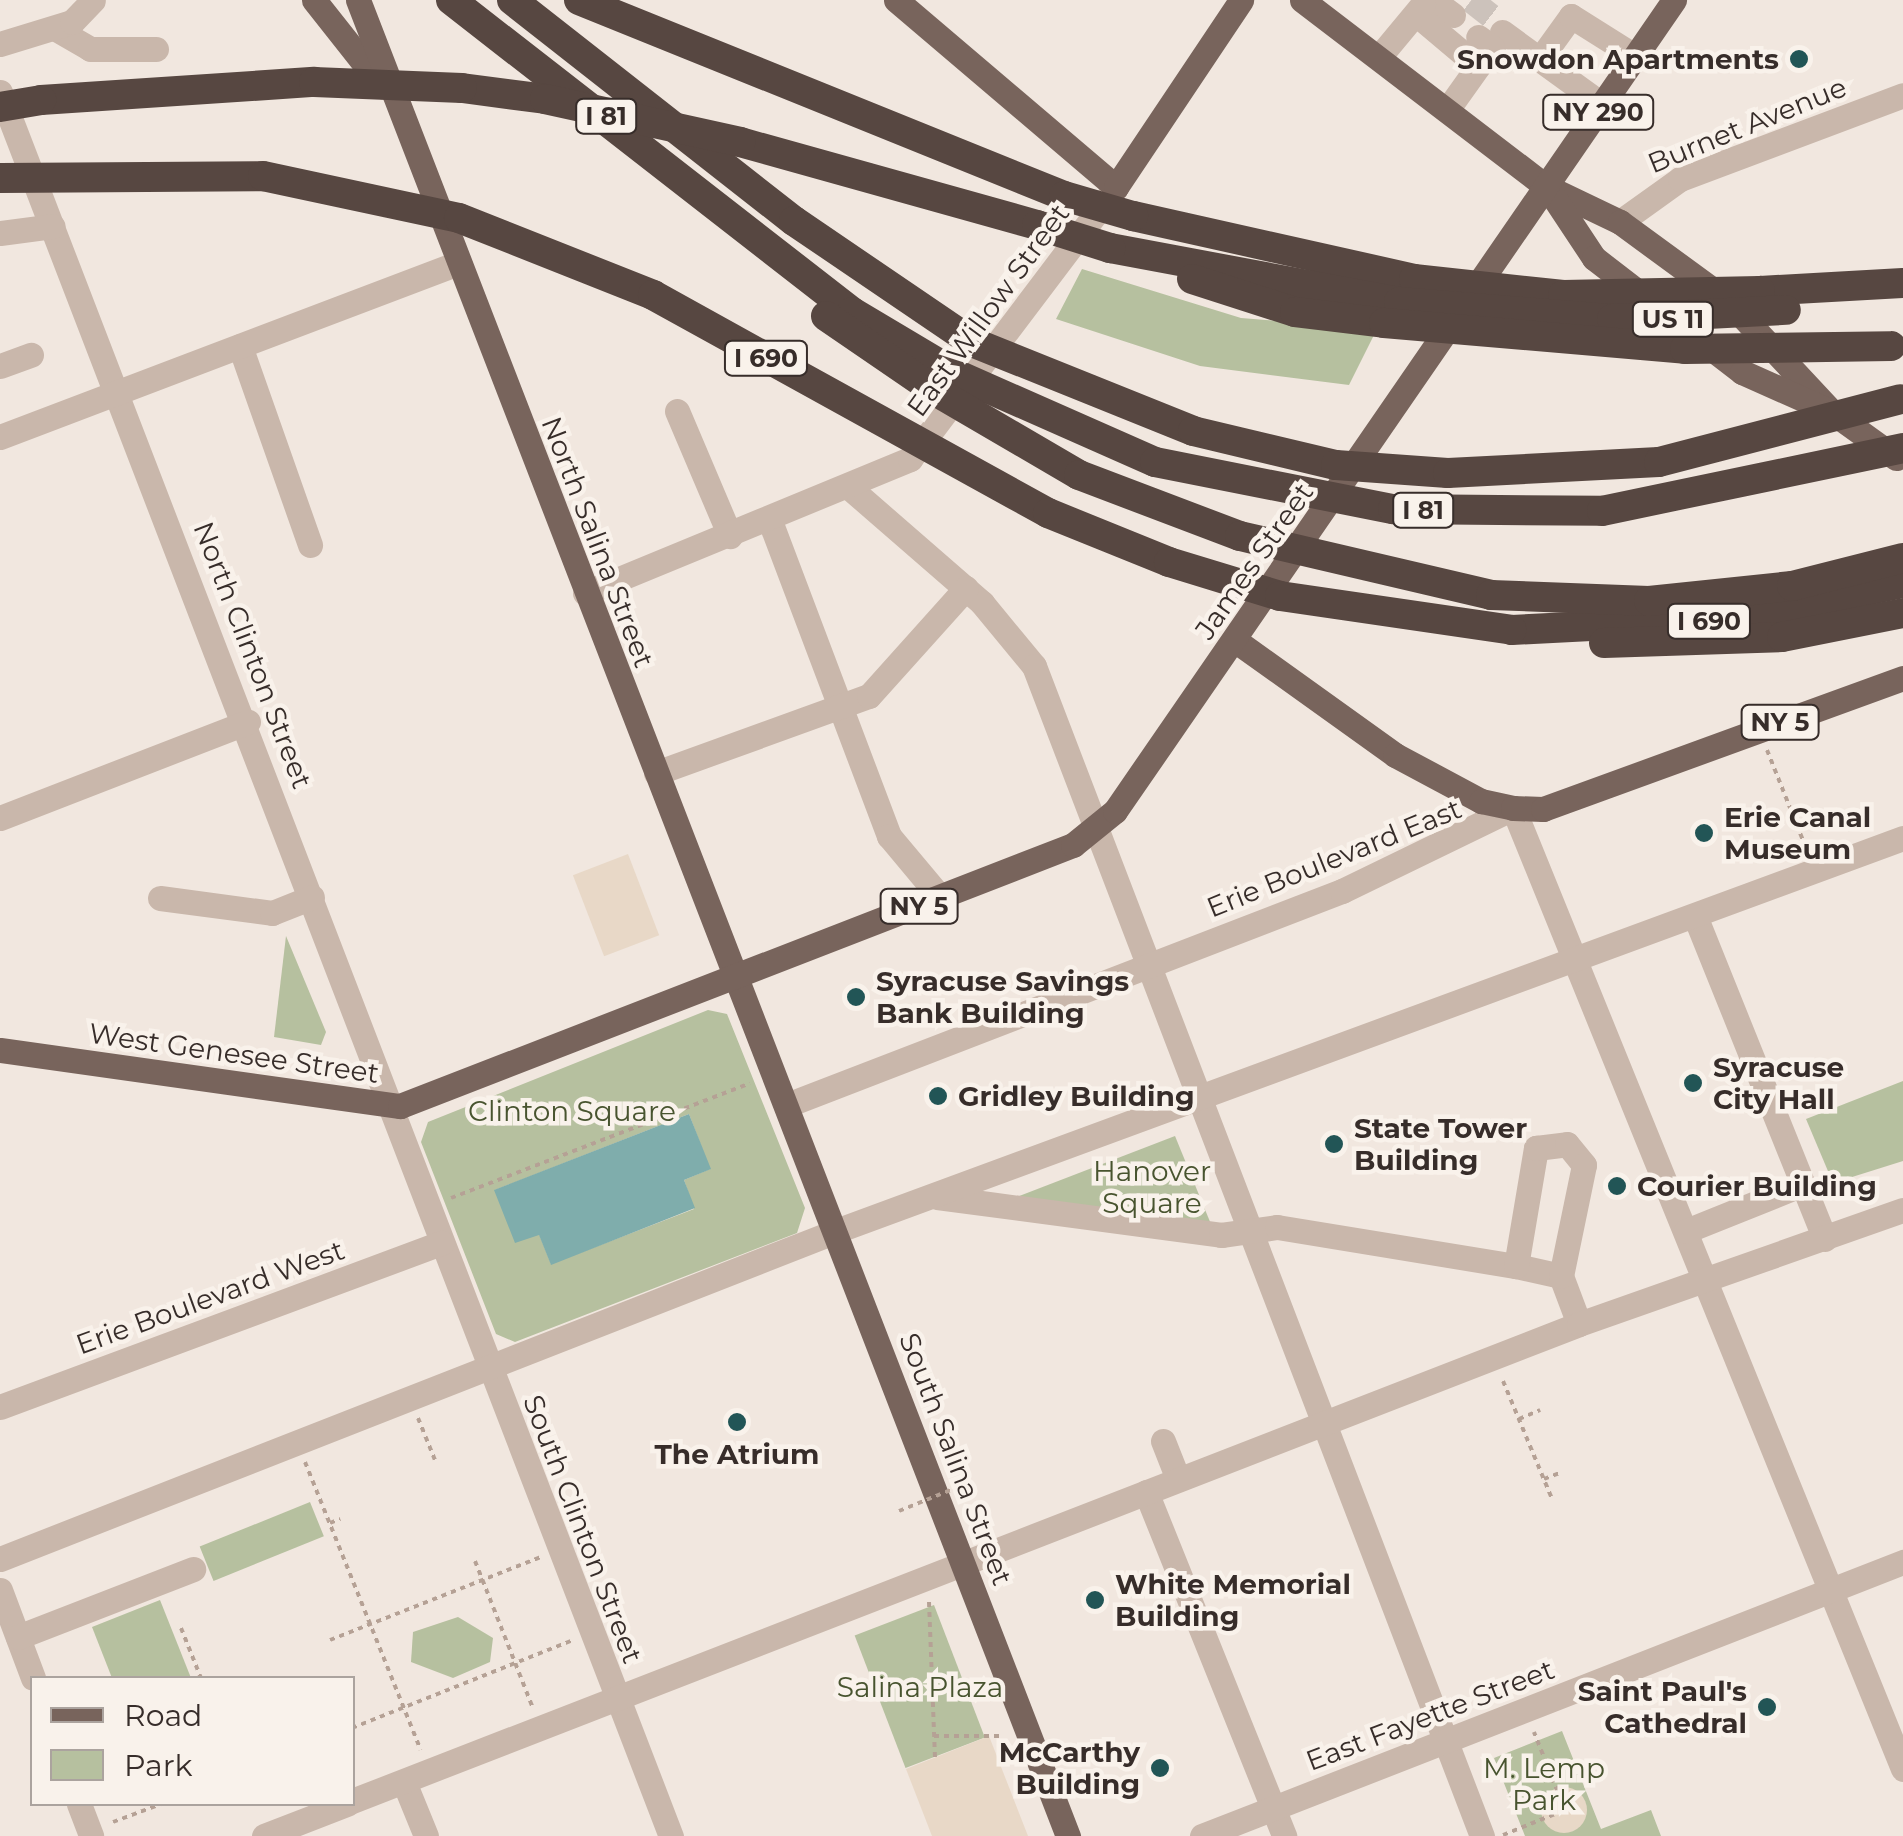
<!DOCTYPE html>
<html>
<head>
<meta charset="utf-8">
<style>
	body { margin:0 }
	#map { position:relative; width:1903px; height:1836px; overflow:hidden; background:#f1e7df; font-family:Montserrat,sans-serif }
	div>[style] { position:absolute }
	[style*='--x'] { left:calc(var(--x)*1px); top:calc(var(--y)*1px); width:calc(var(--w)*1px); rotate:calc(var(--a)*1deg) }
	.green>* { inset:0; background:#b6c09f; transform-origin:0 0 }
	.plaza>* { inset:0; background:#e8d8c7; transform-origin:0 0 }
	.round { border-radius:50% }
	.water>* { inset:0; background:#7fadac }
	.minor-tunnel>* { height:25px; margin-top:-12.5px; transform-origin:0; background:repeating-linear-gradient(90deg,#ccc2bb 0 25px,transparent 0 37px) }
	.path>* { height:4px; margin-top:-2px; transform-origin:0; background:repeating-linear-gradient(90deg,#b5a195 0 5px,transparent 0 10px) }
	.minor>* { height:25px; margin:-12.5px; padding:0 12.5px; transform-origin:12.5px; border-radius:12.5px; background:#c9b7ab }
	.major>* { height:25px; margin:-12.5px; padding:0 12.5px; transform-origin:12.5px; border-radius:12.5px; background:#78645c }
	.highway>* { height:30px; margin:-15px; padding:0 15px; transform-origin:15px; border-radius:15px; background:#574741 }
	.path-bridge>* { height:4px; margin-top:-2px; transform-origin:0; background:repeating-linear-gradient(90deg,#b5a195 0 5px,transparent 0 10px) }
	.highway-bridge>* { height:30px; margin:-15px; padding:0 15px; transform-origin:15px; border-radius:15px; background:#574741 }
	.dots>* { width:28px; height:28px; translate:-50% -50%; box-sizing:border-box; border:5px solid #f9f2eb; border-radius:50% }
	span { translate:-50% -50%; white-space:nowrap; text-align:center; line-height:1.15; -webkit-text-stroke:9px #f9f2eb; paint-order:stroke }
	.shield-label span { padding:2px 8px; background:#f9f2eb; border:2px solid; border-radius:8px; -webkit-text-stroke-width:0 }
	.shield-label { font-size:25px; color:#372d2a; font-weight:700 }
	.poi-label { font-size:28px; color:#372d2a; font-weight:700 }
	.right { translate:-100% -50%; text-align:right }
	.left { translate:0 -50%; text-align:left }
	.street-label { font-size:28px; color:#372d2a }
	.park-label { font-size:28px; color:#48542f }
	.legend { position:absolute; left:30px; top:1676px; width:325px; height:130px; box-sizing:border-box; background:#f9f2eb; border:2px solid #aba39e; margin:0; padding:12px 18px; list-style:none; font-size:30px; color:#372d2a }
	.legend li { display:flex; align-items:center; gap:20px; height:50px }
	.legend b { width:50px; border:2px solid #aba39e }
</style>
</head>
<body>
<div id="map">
	<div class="green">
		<i style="clip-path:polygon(1082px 269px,1241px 318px,1377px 329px,1349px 385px,1200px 366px,1056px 319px)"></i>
		<i style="clip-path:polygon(286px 936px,326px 1032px,321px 1045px,274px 1037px)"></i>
		<i style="clip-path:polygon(evenodd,708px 1010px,727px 1014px,805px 1208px,797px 1233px,515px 1342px,496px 1334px,421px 1142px,428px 1122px,708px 1010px,689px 1114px,710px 1169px,684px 1180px,694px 1209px,551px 1264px,539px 1234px,495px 1190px,689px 1114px)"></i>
		<i style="clip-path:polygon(1903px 1081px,1903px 1161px,1833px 1183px,1806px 1119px)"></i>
		<i style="clip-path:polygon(1175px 1136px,1215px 1234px,996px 1205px)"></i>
		<i style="left:310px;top:1502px;width:37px;height:119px;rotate:68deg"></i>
		<i style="clip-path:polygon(160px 1600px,191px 1678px,112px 1678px,92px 1627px)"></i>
		<i style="left:934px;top:1605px;width:142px;height:85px;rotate:69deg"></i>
		<i style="clip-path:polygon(458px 1617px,493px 1638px,490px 1662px,453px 1678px,411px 1662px,413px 1632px)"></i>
		<i style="clip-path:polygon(1562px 1731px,1601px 1829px,1651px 1810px,1661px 1836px,1525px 1836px,1494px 1758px)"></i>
	</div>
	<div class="plaza">
		<i style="left:628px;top:854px;width:87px;height:59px;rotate:69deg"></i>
		<i style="clip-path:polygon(989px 1736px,1028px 1836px,932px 1836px,906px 1769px)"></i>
		<i class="round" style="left:1541px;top:1787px;width:46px;height:46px"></i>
	</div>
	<div class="water">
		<i style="clip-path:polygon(689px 1114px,711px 1169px,684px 1180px,695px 1208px,551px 1265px,539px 1235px,515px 1243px,494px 1190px)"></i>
	</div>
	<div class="minor-tunnel">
		<i style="--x:1471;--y:0;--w:28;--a:38"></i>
	</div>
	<div class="path">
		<i style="--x:1767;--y:750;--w:105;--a:68.3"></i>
		<i style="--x:451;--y:1198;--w:320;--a:-21"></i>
		<i style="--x:1503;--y:1381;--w:128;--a:67.4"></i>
		<i style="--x:418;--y:1418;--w:45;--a:68"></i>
		<i style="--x:1519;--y:1419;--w:23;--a:-23"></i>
		<i style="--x:305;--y:1462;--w:310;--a:68.1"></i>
		<i style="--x:1544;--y:1479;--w:17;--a:-21"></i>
		<i style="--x:330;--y:1523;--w:11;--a:-22"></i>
		<i style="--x:475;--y:1561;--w:156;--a:68.5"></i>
		<i style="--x:929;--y:1602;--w:156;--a:87.8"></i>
		<i style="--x:181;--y:1628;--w:54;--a:68.2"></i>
		<i style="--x:330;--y:1640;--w:227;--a:-21.5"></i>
		<i style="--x:352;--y:1728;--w:236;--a:-21.7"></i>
		<i style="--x:934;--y:1736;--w:70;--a:0"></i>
		<i style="--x:113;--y:1822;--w:51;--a:-20.6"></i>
		<i style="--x:1503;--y:1835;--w:67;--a:-22"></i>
		<i style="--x:1565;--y:1810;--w:84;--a:-111.7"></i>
	</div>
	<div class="minor">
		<i style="--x:1433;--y:0;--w:25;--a:37"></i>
		<i style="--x:1416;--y:14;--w:81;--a:40"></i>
		<i style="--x:56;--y:29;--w:39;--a:30"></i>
		<i style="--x:90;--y:49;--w:66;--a:0"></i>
		<i style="--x:1502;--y:32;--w:125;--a:35.9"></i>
		<i style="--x:0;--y:44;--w:75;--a:-17"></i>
		<i style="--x:72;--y:22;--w:30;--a:-46"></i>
		<i style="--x:1379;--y:57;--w:69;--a:-50.3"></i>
		<i style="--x:1540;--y:59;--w:53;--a:-54.2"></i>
		<i style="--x:1571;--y:16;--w:77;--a:32.2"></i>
		<i style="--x:0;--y:92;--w:1869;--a:68.96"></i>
		<i style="--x:1447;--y:110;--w:77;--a:-54.5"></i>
		<i style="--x:1492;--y:47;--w:17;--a:-144"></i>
		<i style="--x:1620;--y:222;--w:74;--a:-35.6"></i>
		<i style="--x:1680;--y:179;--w:238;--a:-20.6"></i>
		<i style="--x:0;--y:233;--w:53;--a:-7.5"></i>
		<i style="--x:240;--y:346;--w:211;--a:70.6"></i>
		<i style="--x:0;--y:366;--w:33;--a:-20"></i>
		<i style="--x:677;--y:411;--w:136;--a:67"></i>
		<i style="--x:0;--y:437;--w:490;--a:-20.8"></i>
		<i style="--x:851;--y:489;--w:174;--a:41"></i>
		<i style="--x:982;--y:603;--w:82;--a:50.5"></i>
		<i style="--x:1034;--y:666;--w:1253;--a:69.05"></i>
		<i style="--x:770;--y:521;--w:337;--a:69.3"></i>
		<i style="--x:889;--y:836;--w:80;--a:50.1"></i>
		<i style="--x:585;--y:593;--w:352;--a:-22.4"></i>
		<i style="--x:910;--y:459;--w:331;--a:-52.9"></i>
		<i style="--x:656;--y:773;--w:226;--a:-19.9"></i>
		<i style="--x:869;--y:696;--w:145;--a:-48.1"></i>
		<i style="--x:0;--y:818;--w:266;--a:-21.2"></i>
		<i style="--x:160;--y:898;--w:113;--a:7.6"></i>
		<i style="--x:272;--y:913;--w:43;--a:-21.8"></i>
		<i style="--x:1695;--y:916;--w:348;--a:68.1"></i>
		<i style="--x:787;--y:1105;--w:595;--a:-21.09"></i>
		<i style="--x:1342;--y:891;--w:190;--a:-25.9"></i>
		<i style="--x:1513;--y:808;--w:1037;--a:67.91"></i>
		<i style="--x:937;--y:1197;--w:287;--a:7.6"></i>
		<i style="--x:1221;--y:1235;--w:57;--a:-8.1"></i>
		<i style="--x:1277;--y:1227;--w:242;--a:9.3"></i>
		<i style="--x:1516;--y:1266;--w:46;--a:12.5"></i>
		<i style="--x:1561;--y:1276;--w:51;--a:69.4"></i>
		<i style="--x:1686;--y:1231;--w:126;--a:-21.9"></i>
		<i style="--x:1516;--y:1266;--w:120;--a:-80.4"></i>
		<i style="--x:1536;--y:1148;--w:31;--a:-7"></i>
		<i style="--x:1567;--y:1144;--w:27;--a:51"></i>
		<i style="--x:1584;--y:1165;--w:113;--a:101.7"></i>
		<i style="--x:0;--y:1407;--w:471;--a:-20.4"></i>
		<i style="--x:1163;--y:1441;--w:41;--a:68.5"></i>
		<i style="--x:1146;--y:1492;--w:371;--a:68.1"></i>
		<i style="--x:0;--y:1559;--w:898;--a:-21.42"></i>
		<i style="--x:836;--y:1231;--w:1137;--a:-20.22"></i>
		<i style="--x:0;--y:1590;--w:94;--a:69.4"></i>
		<i style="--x:18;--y:1637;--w:188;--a:-21.2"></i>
		<i style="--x:404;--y:1782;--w:58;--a:67.8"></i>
		<i style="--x:352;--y:1801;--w:1316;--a:-21.24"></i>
		<i style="--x:1579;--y:1324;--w:343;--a:-19.4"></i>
		<i style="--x:79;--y:1804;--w:34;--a:69"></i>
		<i style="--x:264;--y:1836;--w:89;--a:-21.1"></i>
		<i style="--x:1202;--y:1836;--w:753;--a:-21.35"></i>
	</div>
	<div class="major">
		<i style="--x:314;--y:0;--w:110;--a:51.7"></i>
		<i style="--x:358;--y:0;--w:1969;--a:68.86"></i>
		<i style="--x:896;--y:0;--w:289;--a:40.4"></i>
		<i style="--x:1116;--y:187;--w:225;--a:-56.2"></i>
		<i style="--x:1302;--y:0;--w:308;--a:37.4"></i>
		<i style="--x:1547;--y:187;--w:81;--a:25.6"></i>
		<i style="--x:1620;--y:222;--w:134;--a:36.2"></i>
		<i style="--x:1728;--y:301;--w:152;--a:46.9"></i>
		<i style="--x:1547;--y:187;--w:85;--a:56.5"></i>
		<i style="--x:1594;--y:258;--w:187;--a:37.6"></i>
		<i style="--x:1742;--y:372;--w:98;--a:24"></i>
		<i style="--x:1832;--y:412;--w:79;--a:35.7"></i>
		<i style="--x:1236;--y:641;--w:196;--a:35.6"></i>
		<i style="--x:1395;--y:755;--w:98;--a:28.1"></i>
		<i style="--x:1481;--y:801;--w:33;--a:12"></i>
		<i style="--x:1513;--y:808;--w:30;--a:2"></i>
		<i style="--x:1543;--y:809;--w:383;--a:-20"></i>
		<i style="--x:0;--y:1050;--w:404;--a:8"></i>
		<i style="--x:400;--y:1106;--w:722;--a:-21.2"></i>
		<i style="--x:1073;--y:845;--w:54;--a:-39"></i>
		<i style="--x:1115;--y:811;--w:985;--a:-55.42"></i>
	</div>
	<div class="highway">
		<i style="--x:451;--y:0;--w:508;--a:37.88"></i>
		<i style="--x:852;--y:312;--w:126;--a:30.7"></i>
		<i style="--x:512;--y:0;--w:358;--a:38.1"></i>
		<i style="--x:794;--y:221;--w:215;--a:34.2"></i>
		<i style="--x:579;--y:0;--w:523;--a:22"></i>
		<i style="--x:462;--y:88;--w:84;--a:7.5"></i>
		<i style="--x:41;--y:100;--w:274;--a:-3.8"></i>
		<i style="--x:740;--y:142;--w:308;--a:15.6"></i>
		<i style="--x:1133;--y:216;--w:288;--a:12.6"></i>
		<i style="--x:1110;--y:248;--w:294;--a:10.6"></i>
		<i style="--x:1192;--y:279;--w:108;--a:17.8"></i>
		<i style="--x:1295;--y:312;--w:90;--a:7"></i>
		<i style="--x:1760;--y:291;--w:143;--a:-3.2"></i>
		<i style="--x:826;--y:316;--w:135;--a:34.4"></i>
		<i style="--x:1512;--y:630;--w:220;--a:-2.9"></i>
		<i style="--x:1732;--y:619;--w:175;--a:-11.9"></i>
		<i style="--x:1604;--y:643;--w:178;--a:-1.9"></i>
		<i style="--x:1782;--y:637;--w:123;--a:-11.2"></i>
	</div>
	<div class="path-bridge">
		<i style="--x:899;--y:1511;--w:74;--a:-22.1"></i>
	</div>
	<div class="highway-bridge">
		<i style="--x:314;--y:82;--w:148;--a:2.3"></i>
		<i style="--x:545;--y:99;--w:200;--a:12.4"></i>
		<i style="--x:0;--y:107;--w:42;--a:-9.7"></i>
		<i style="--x:0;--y:178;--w:263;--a:-0.4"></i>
		<i style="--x:263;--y:176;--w:200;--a:12.1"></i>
		<i style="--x:459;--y:218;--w:209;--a:21.6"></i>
		<i style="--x:653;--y:295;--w:451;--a:28.9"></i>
		<i style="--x:1048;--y:513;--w:131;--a:22"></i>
		<i style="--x:1169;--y:562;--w:116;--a:17"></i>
		<i style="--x:1280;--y:596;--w:234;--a:8.3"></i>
		<i style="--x:1064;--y:196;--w:72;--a:16.2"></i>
		<i style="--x:1037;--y:225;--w:77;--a:17.5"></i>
		<i style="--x:1414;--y:279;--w:150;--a:6.1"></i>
		<i style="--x:1563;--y:295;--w:197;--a:-1.2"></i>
		<i style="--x:1399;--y:302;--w:214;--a:4.6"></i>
		<i style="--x:1612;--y:319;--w:174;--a:-3"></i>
		<i style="--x:1384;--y:323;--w:302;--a:4.9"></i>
		<i style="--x:1685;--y:349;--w:206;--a:-0.8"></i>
		<i style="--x:972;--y:342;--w:238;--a:21.9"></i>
		<i style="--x:1193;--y:431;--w:147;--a:13.4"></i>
		<i style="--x:1336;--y:465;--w:112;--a:4.1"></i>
		<i style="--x:1448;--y:473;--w:211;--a:-3"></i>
		<i style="--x:1659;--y:462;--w:249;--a:-14.6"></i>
		<i style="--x:960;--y:376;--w:213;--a:23.8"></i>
		<i style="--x:1155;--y:462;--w:243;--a:11.2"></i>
		<i style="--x:1393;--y:509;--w:209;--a:0.5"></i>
		<i style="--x:1602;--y:511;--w:308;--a:-11.8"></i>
		<i style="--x:937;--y:392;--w:164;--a:30.3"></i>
		<i style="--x:1079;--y:475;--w:172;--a:20.8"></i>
		<i style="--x:1240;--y:536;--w:258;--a:13.2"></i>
		<i style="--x:1491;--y:595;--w:158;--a:2.2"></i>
		<i style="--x:1649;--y:601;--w:144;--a:-6"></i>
		<i style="--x:1792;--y:586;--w:114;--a:-14.2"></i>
	</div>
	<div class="dots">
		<i style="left:1799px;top:59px;background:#225556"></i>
		<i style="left:1704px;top:833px;background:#225556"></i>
		<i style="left:856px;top:997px;background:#225556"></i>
		<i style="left:1693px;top:1083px;background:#225556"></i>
		<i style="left:938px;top:1096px;background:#225556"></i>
		<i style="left:1334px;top:1144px;background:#225556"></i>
		<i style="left:1617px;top:1186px;background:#225556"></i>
		<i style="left:737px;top:1422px;background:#225556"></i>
		<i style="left:1095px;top:1600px;background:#225556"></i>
		<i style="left:1767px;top:1707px;background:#225556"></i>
		<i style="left:1160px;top:1768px;background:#225556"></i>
	</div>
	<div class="shield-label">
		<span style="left:1598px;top:112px">NY 290</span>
		<span style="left:606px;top:116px">I 81</span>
		<span style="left:1673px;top:319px">US 11</span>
		<span style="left:766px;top:358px">I 690</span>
		<span style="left:1423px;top:510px">I 81</span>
		<span style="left:1709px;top:621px">I 690</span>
		<span style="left:1780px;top:722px">NY 5</span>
		<span style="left:919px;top:906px">NY 5</span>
	</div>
	<div class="poi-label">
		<span class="right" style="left:1779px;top:59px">Snowdon Apartments</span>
		<span class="left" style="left:1724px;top:833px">Erie Canal<br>Museum</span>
		<span class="left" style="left:876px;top:997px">Syracuse Savings<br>Bank Building</span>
		<span class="left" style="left:1713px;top:1083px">Syracuse<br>City Hall</span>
		<span class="left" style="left:958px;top:1096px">Gridley Building</span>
		<span class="left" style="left:1354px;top:1144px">State Tower<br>Building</span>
		<span class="left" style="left:1637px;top:1186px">Courier Building</span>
		<span style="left:737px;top:1454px">The Atrium</span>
		<span class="left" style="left:1115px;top:1600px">White Memorial<br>Building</span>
		<span class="right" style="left:1747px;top:1707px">Saint Paul's<br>Cathedral</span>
		<span class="right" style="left:1140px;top:1768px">McCarthy<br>Building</span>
	</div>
	<div class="street-label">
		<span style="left:1747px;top:125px;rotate:-22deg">Burnet Avenue</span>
		<span style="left:988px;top:310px;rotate:-54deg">East Willow Street</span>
		<span style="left:598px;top:542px;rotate:69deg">North Salina Street</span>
		<span style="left:1254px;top:561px;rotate:-55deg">James Street</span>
		<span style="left:253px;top:655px;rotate:69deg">North Clinton Street</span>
		<span style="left:1334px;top:858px;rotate:-22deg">Erie Boulevard East</span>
		<span style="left:234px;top:1053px;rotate:8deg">West Genesee Street</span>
		<span style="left:210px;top:1297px;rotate:-20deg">Erie Boulevard West</span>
		<span style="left:956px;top:1459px;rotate:69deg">South Salina Street</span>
		<span style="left:583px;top:1529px;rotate:69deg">South Clinton Street</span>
		<span style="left:1430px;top:1715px;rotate:-21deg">East Fayette Street</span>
	</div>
	<div class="park-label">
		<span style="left:572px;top:1111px">Clinton Square</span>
		<span style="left:1152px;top:1187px">Hanover<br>Square</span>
		<span style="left:920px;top:1687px">Salina Plaza</span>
		<span style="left:1544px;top:1784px">M. Lemp<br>Park</span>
	</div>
	<ul class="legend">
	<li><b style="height:12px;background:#78645c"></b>Road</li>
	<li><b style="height:28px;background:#b6c09f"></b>Park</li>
	</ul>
</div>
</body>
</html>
